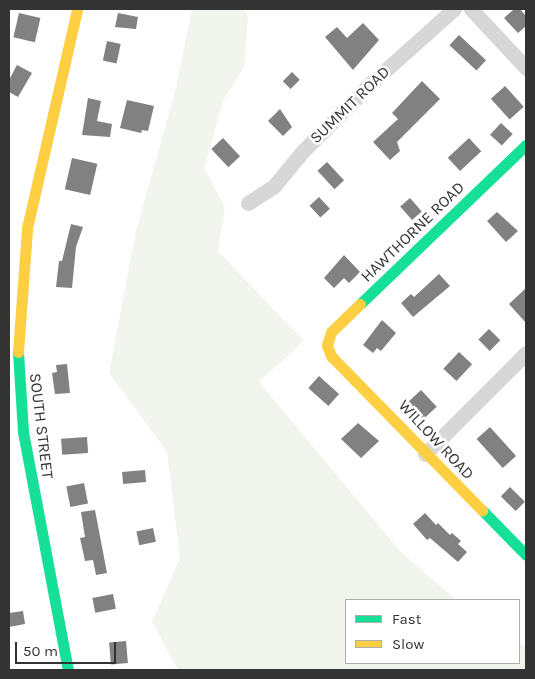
<!DOCTYPE html>
<html>
<head>
<meta charset="utf-8">
<style>
	body { margin:0 }
	#map { position:relative; width:535px; height:679px; overflow:hidden; background:#fff; font-family:Karla,sans-serif }
	div>[style] { position:absolute }
	[style*='--x'] { left:calc(var(--x)*1px); top:calc(var(--y)*1px); width:calc(var(--w)*1px); rotate:calc(var(--a)*1deg) }
	.green>* { inset:0; background:#f1f5ed }
	.building>* { inset:0; background:#818181; transform-origin:0 0 }
	.street>* { height:15px; margin:-7.5px; padding:0 7.5px; transform-origin:7.5px; border-radius:7.5px; background:#d7d7d7 }
	.fast>* { height:11px; margin:-5.5px; padding:0 5.5px; transform-origin:5.5px; border-radius:5.5px; background:#16e098 }
	.slow>* { height:11px; margin:-5.5px; padding:0 5.5px; transform-origin:5.5px; border-radius:5.5px; background:#ffcf43 }
	span { translate:-50% -50%; white-space:nowrap; text-align:center; line-height:1.15; -webkit-text-stroke:5px #fff; paint-order:stroke }
	.street-label { font-size:16px; color:#333 }
	.frame { position:absolute; inset:0; border:10px solid #333; pointer-events:none }
	.legend { position:absolute; left:345px; top:599px; width:175px; height:65px; box-sizing:border-box; background:#fff; border:1px solid #adadad; margin:0; padding:6px 9px; list-style:none; font-size:15px; color:#333 }
	.legend li { display:flex; align-items:center; gap:10px; height:25px }
	.legend b { width:25px; border:1px solid #adadad }
	.scale { position:absolute; left:15px; top:642px; width:101px; height:22px; box-sizing:border-box; border:2px solid #333; border-top:0; padding-left:6px; font-size:15px; line-height:18px; white-space:nowrap; color:#333; -webkit-text-stroke:4px #fff; paint-order:stroke }
</style>
</head>
<body>
<div id="map">
	<div class="green">
		<i style="clip-path:polygon(192px 9px,245px 9px,248px 17px,244px 67px,223px 101px,204px 168px,225px 207px,218px 251px,304px 341px,259px 382px,400px 551px,456px 600px,346px 600px,346px 663px,519px 663px,519px 643px,526px 647px,526px 670px,178px 670px,152px 622px,180px 558px,167px 452px,109px 373px,136px 231px,175px 92px)"></i>
	</div>
	<div class="building">
		<i style="clip-path:polygon(514px 9px,520px 9px,526px 16px,526px 26px,518px 33px,504px 18px)"></i>
		<i style="left:19px;top:13px;width:22px;height:25px;rotate:13deg"></i>
		<i style="clip-path:polygon(118px 13px,138px 17px,136px 29px,115px 27px)"></i>
		<i style="clip-path:polygon(363px 23px,379px 40px,353px 70px,325px 37px,337px 27px,347px 38px)"></i>
		<i style="left:459px;top:35px;width:37px;height:14px;rotate:43deg"></i>
		<i style="left:107px;top:41px;width:14px;height:20px;rotate:12deg"></i>
		<i style="clip-path:polygon(17px 65px,32px 73px,18px 97px,9px 92px,9px 80px)"></i>
		<i style="left:292px;top:72px;width:11px;height:13px;rotate:45deg"></i>
		<i style="clip-path:polygon(422px 81px,440px 99px,397px 142px,400px 151px,390px 160px,373px 142px,398px 119px,392px 113px)"></i>
		<i style="left:505px;top:86px;width:28px;height:19px;rotate:48deg"></i>
		<i style="clip-path:polygon(88px 98px,101px 101px,97px 121px,112px 124px,110px 137px,82px 135px)"></i>
		<i style="clip-path:polygon(127px 100px,154px 106px,148px 131px,142px 130px,141px 133px,120px 128px)"></i>
		<i style="clip-path:polygon(280px 109px,292px 127px,283px 136px,268px 121px)"></i>
		<i style="left:501px;top:123px;width:16px;height:16px;rotate:43deg"></i>
		<i style="left:223px;top:138px;width:25px;height:16px;rotate:47deg"></i>
		<i style="left:469px;top:138px;width:18px;height:29px;rotate:47deg"></i>
		<i style="left:72px;top:158px;width:26px;height:32px;rotate:13deg"></i>
		<i style="left:327px;top:162px;width:25px;height:13px;rotate:47deg"></i>
		<i style="left:319px;top:197px;width:16px;height:13px;rotate:47deg"></i>
		<i style="left:410px;top:198px;width:18px;height:13px;rotate:49deg"></i>
		<i style="clip-path:polygon(497px 212px,518px 231px,506px 242px,487px 221px)"></i>
		<i style="clip-path:polygon(71px 224px,83px 227px,76px 247px,72px 288px,56px 287px,59px 261px,62px 261px)"></i>
		<i style="clip-path:polygon(344px 255px,360px 272px,349px 283px,344px 278px,334px 288px,324px 278px)"></i>
		<i style="clip-path:polygon(439px 274px,450px 286px,413px 317px,401px 303px,411px 294px,414px 297px)"></i>
		<i style="clip-path:polygon(526px 288px,526px 323px,509px 304px)"></i>
		<i style="clip-path:polygon(382px 320px,396px 333px,381px 351px,377px 348px,373px 353px,363px 345px)"></i>
		<i style="left:489px;top:329px;width:16px;height:15px;rotate:45deg"></i>
		<i style="left:459px;top:352px;width:18px;height:23px;rotate:43deg"></i>
		<i style="clip-path:polygon(67px 364px,70px 393px,55px 394px,52px 373px,57px 372px,56px 365px)"></i>
		<i style="left:319px;top:376px;width:27px;height:16px;rotate:42deg"></i>
		<i style="left:421px;top:390px;width:23px;height:18px;rotate:47deg"></i>
		<i style="clip-path:polygon(358px 423px,379px 441px,361px 458px,341px 439px)"></i>
		<i style="left:490px;top:427px;width:39px;height:18px;rotate:48deg"></i>
		<i style="left:87px;top:437px;width:16px;height:26px;rotate:86deg"></i>
		<i style="left:145px;top:470px;width:12px;height:23px;rotate:85deg"></i>
		<i style="left:84px;top:483px;width:21px;height:18px;rotate:79deg"></i>
		<i style="left:510px;top:487px;width:21px;height:13px;rotate:45deg"></i>
		<i style="clip-path:polygon(95px 510px,107px 573px,96px 575px,93px 560px,85px 561px,80px 538px,85px 537px,81px 512px)"></i>
		<i style="clip-path:polygon(425px 513px,436px 525px,438px 523px,450px 535px,452px 533px,461px 541px,458px 544px,467px 552px,458px 562px,430px 538px,427px 540px,413px 524px)"></i>
		<i style="left:153px;top:528px;width:14px;height:17px;rotate:78deg"></i>
		<i style="left:113px;top:594px;width:15px;height:21px;rotate:79deg"></i>
		<i style="clip-path:polygon(23px 611px,25px 624px,9px 627px,9px 613px)"></i>
		<i style="left:126px;top:641px;width:22px;height:17px;rotate:85deg"></i>
	</div>
	<div class="street">
		<i style="--x:471;--y:9;--w:81;--a:47"></i>
		<i style="--x:248;--y:203;--w:31;--a:-33"></i>
		<i style="--x:274;--y:186;--w:45;--a:-50.4"></i>
		<i style="--x:303;--y:151;--w:95;--a:-45"></i>
		<i style="--x:370;--y:84;--w:113;--a:-41.8"></i>
		<i style="--x:425;--y:454;--w:143;--a:-45"></i>
	</div>
	<div class="fast">
		<i style="--x:360;--y:304;--w:230;--a:-43.8"></i>
		<i style="--x:18;--y:352;--w:80;--a:86.4"></i>
		<i style="--x:23;--y:432;--w:242;--a:79.3"></i>
		<i style="--x:482;--y:510;--w:63;--a:45.6"></i>
	</div>
	<div class="slow">
		<i style="--x:360;--y:304;--w:40;--a:136"></i>
		<i style="--x:331;--y:332;--w:14;--a:107"></i>
		<i style="--x:327;--y:345;--w:12;--a:70"></i>
		<i style="--x:331;--y:356;--w:216;--a:45.6"></i>
		<i style="--x:18;--y:352;--w:124;--a:-85.8"></i>
		<i style="--x:27;--y:228;--w:225;--a:-77.1"></i>
	</div>
	<div class="street-label">
		<span style="left:350px;top:105px;rotate:-44deg">SUMMIT ROAD</span>
		<span style="left:413px;top:232px;rotate:-44deg">HAWTHORNE ROAD</span>
		<span style="left:41px;top:426px;rotate:83deg">SOUTH STREET</span>
		<span style="left:436px;top:440px;rotate:47deg">WILLOW ROAD</span>
	</div>
	<div class="frame"></div>
	<ul class="legend">
	<li><b style="height:6px;background:#16e098"></b>Fast</li>
	<li><b style="height:6px;background:#ffcf43"></b>Slow</li>
	</ul>
	<div class="scale">50 m</div>
</div>
</body>
</html>
